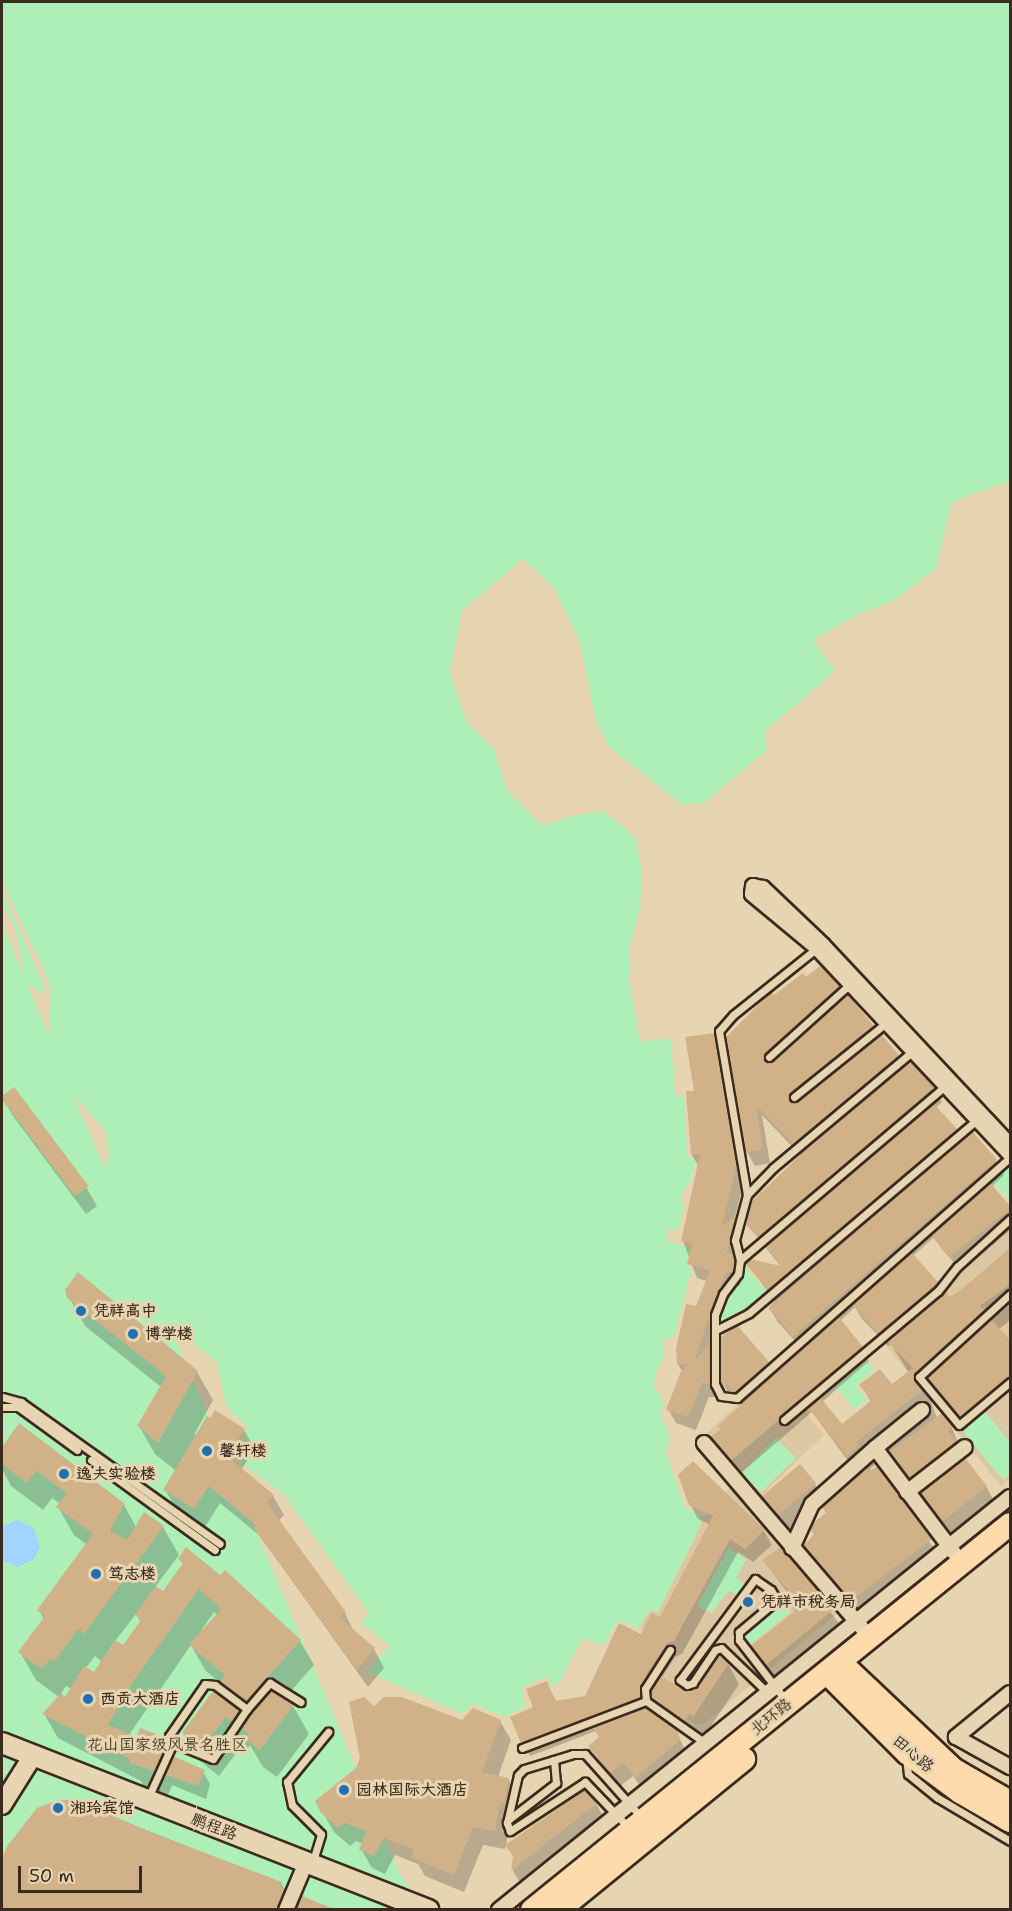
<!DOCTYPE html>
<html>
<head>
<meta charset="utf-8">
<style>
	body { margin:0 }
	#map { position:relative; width:1012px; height:1911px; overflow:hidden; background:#e7d5b2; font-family:"Shantell Sans","LXGW WenKai TC",sans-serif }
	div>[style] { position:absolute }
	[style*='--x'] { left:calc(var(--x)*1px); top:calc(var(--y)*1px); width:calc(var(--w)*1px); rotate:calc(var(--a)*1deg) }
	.built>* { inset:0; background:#ddc7a2 }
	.green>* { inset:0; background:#aeefb8; transform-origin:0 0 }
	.water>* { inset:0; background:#9fd5fe }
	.shadow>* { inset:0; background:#0003 }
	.building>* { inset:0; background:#d1b187; transform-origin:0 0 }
	.roads { filter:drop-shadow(2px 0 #3b2a1e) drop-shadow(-2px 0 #3b2a1e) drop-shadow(0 2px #3b2a1e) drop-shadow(0 -2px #3b2a1e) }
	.service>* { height:7px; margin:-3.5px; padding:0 3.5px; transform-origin:3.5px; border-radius:3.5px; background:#e7d5b2 }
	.minor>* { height:14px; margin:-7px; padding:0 7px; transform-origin:7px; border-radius:7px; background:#e7d5b2 }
	.tertiary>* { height:18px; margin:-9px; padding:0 9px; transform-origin:9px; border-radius:9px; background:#e7d5b2 }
	.secondary>* { height:20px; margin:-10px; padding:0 10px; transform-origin:10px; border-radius:10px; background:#e7d5b2 }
	.primary>* { height:22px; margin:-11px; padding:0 11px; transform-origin:11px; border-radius:11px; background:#fedbac }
	.dots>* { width:16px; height:16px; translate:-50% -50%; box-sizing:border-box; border:3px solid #e7d5b2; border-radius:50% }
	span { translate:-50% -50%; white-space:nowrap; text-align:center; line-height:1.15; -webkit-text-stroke:6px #e7d5b2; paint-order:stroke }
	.poi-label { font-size:16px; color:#3b2a1e; font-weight:700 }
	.left { translate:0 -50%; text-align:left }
	.street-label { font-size:16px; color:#3b2a1e }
	.park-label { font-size:16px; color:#463e2d }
	.frame { position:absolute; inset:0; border:3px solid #3b2a1e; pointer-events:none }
	.scale { position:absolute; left:18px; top:1866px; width:124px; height:27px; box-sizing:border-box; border:3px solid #3b2a1e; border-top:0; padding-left:8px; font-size:18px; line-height:21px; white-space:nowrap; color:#3b2a1e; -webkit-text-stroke:4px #e7d5b2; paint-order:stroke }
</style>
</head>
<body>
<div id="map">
	<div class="built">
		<i style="clip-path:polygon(1010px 1224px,1010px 1478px,1001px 1486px,884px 1343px)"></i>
		<i style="clip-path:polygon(787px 1360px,814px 1389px,780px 1422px,802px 1407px,824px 1435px,758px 1499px,702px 1437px)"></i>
		<i style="clip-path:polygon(730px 1487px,840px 1611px,705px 1723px,696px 1725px,649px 1689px,674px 1649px,639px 1628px,650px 1610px,658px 1612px,701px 1525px,700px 1516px,708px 1515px)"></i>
	</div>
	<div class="green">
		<i style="clip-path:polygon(evenodd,2px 2px,1010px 2px,1010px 481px,952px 502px,936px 568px,897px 599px,859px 614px,813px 640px,835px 671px,764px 732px,767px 750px,704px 803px,681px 804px,609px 747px,596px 722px,580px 643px,554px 588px,523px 559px,462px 611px,450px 672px,466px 721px,494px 749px,507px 791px,543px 826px,576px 815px,604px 811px,635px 837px,642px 872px,640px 910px,629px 950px,629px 980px,640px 1042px,671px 1038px,675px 1095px,684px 1096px,687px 1158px,696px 1158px,691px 1182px,683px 1190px,681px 1202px,685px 1204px,679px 1230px,668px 1229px,668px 1242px,690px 1248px,686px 1266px,692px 1268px,674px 1337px,664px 1339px,663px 1357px,653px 1383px,664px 1404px,660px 1414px,670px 1436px,666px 1452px,685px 1507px,700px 1516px,701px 1525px,658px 1612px,650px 1610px,639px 1628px,618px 1621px,604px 1645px,583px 1638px,559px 1683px,552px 1686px,547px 1677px,522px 1687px,525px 1707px,505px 1717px,473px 1704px,463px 1714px,367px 1672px,389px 1646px,360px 1621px,370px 1614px,285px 1496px,240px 1462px,247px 1427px,226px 1406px,217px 1362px,170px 1325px,401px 1876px,424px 1909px,2px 1909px,2px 923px,25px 977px,16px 930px,2px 901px,2px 889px,45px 989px,41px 993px,27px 983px,49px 1036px,50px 984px,2px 880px,2px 2px,73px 1094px,105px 1130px,109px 1155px,105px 1169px,73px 1094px)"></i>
		<i style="clip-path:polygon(1010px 1163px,1010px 1200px,989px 1178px)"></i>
		<i style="clip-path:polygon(743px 1265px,767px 1291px,742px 1314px,723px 1321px,717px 1315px)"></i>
		<i style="clip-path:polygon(868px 1361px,874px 1370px,856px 1386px,867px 1400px,854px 1410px,836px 1386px)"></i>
		<i style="clip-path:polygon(984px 1410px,1010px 1442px,1010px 1474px,1003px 1480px,961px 1429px)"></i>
		<i style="left:776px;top:1438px;width:28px;height:49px;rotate:45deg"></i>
		<i style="clip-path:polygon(729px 1547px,746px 1560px,736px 1578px,745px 1584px,737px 1595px,729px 1591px,711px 1613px,697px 1606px)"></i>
		<i style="clip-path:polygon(785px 1602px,790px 1613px,750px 1645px,744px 1633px)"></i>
	</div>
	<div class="water">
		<i style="clip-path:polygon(17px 1520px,34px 1528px,40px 1547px,34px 1559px,18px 1567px,2px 1561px,2px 1526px)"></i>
	</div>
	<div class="shadow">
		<i style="clip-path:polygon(evenodd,806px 979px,839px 986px,905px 1067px,933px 1088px,942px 1102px,935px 1108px,962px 1142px,996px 1161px,1004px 1175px,992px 1186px,1010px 1206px,1010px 1230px,961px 1272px,934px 1237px,913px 1256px,950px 1299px,1010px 1250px,1010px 1320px,998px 1330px,1010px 1344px,1010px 1390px,966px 1425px,938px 1392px,930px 1399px,937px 1418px,952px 1428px,964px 1457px,919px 1492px,891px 1452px,870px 1469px,939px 1554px,860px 1615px,805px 1546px,859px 1476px,812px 1412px,740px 1474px,713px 1437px,743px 1405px,731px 1397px,722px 1382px,737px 1327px,775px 1375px,803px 1350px,777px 1321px,769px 1307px,775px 1301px,747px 1264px,781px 1267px,747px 1223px,752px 1203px,801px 1156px,762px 1115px,770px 1163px,755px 1166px,747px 1152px,774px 997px,806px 979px,855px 1307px,862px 1319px,888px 1346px,891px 1344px,909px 1373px,892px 1386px,861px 1385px,871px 1402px,841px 1426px,822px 1402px,869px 1361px,840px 1321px,855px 1307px)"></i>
		<i style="clip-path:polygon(713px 1035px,721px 1049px,744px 1181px,735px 1217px,743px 1230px,735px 1262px,741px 1275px,740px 1286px,734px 1287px,725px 1307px,710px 1350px,717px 1362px,717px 1397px,709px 1397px,696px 1430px,676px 1423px,668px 1409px,682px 1371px,678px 1364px,707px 1281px,697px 1278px,683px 1241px,699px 1167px,692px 1155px,695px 1092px)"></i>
		<i style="clip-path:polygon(14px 1089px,86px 1187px,97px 1206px,86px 1214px,13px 1116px,2px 1098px)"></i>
		<i style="clip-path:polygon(69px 1297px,197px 1372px,213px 1400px,194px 1435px,244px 1430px,255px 1449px,241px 1470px,273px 1496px,284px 1515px,278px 1521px,345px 1613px,354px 1632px,374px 1649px,384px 1668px,368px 1687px,260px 1536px,220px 1503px,205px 1527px,176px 1508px,165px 1490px,176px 1471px,155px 1454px,139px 1426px,161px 1387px,85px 1326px)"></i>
		<i style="clip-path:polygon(evenodd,20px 1425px,124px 1505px,136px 1527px,163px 1527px,179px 1555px,155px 1587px,163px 1593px,184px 1565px,180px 1559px,300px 1641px,314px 1665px,283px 1700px,293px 1706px,309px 1734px,277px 1777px,263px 1767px,250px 1745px,248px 1748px,243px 1744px,219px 1776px,200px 1761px,183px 1733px,213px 1693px,238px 1711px,246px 1724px,251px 1718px,235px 1706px,223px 1685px,205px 1670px,191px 1645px,129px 1735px,138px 1739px,155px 1735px,170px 1767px,202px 1770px,210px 1784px,206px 1799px,172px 1785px,168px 1795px,144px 1787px,141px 1781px,58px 1738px,44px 1714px,59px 1697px,36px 1680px,20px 1652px,44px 1619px,39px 1610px,87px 1545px,74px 1535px,58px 1507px,61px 1504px,52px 1498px,43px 1510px,11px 1486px,2px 1469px,2px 1450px,20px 1425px,214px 1612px,217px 1615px,203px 1632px,201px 1631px,214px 1612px,20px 1425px,136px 1614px,141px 1623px,123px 1647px,115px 1641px,136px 1614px,20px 1425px,95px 1656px,102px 1662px,94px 1674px,85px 1669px,95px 1656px,20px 1425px,66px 1686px,71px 1689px,66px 1699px,60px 1695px,66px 1686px)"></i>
		<i style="clip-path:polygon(693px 1463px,764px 1531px,772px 1545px,753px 1562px,738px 1552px,682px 1654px,675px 1657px,661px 1679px,691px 1695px,728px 1664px,739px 1684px,705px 1735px,701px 1732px,696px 1740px,664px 1717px,652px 1693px,647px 1711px,677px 1732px,687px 1755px,644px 1791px,633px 1776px,619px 1787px,616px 1784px,590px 1746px,600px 1738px,596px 1731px,530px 1756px,522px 1742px,546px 1682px,557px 1703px,586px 1697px,661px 1619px,711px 1525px,698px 1519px,690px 1504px)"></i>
		<i style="clip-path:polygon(815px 1484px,823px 1497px,788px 1530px,765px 1499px)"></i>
		<i style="clip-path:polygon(986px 1486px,994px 1501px,952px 1537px,922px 1494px)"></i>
		<i style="clip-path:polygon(780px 1549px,843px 1628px,777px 1682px,753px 1647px,796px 1612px,796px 1604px,764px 1561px)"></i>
		<i style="clip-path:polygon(374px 1708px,462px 1722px,500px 1721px,511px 1740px,498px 1777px,508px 1779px,519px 1798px,514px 1822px,511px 1821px,505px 1849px,483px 1845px,464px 1892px,425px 1876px,418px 1864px,395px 1855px,385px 1874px,372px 1868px,361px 1849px,363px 1844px,356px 1841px,350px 1846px,334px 1832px,316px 1801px,357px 1769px)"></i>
		<i style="clip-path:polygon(70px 1800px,281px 1883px,289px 1897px,290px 1910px,2px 1910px,2px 1856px,28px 1820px)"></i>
		<i style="clip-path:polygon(596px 1804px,612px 1831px,529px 1898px,513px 1871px,515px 1858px)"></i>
	</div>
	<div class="building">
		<i style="clip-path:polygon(821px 965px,840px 986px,765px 1053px,764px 1060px,773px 1061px,847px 994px,874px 1026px,790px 1093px,790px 1101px,798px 1101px,881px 1034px,899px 1055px,793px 1144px,756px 1105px,763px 1149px,745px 1153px,726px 1037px,771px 992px,774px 995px,803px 973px,806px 977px)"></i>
		<i style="clip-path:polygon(714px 1033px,736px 1166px,722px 1226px,736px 1215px,727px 1253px,733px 1254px,734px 1260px,732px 1272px,726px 1273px,718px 1292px,695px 1359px,709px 1346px,709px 1384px,702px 1383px,688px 1417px,666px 1410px,681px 1371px,688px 1365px,677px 1364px,676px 1349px,686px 1304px,696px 1306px,710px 1270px,687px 1264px,692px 1244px,681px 1241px,700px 1154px,691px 1155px,686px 1091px,694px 1091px,685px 1037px)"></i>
		<i style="clip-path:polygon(910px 1061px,935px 1087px,758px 1238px,745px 1223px,751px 1202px,816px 1140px)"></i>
		<i style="left:14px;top:1087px;width:124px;height:17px;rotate:53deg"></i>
		<i style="clip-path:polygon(933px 1103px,957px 1129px,768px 1290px,745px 1263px,750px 1259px,781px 1266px,765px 1246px)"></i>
		<i style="left:972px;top:1131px;width:38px;height:270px;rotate:49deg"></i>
		<i style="left:990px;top:1182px;width:34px;height:79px;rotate:52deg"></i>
		<i style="clip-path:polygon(1011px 1247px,1011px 1284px,980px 1306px,984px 1310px,915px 1373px,914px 1379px,923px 1390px,856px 1442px,859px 1446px,847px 1456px,808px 1408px,820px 1397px,842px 1424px,872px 1400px,859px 1385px,880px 1369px,892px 1384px,913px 1368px,887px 1341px,945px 1291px,950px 1297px,962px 1289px)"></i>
		<i style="left:911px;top:1252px;width:40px;height:79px;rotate:48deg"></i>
		<i style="clip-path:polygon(78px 1272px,198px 1371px,158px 1443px,137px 1426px,166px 1376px,67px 1298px,65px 1290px)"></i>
		<i style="clip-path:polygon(838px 1316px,863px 1347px,731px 1461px,711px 1437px,722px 1428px,717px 1427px)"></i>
		<i style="clip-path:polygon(991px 1319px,1011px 1341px,1011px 1377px,960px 1417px,927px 1378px)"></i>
		<i style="clip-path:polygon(737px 1325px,769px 1362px,735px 1392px,721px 1383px,721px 1337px)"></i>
		<i style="clip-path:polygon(215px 1410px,245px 1429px,227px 1456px,274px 1495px,267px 1503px,346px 1612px,339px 1617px,375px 1648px,357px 1670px,253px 1527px,256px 1525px,209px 1486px,194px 1509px,163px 1490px,207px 1416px,210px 1418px)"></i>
		<i style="clip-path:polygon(942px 1413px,953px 1427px,948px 1431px,957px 1442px,909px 1479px,889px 1452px)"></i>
		<i style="clip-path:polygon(19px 1423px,125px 1504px,110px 1530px,127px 1540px,144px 1512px,164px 1526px,84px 1634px,78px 1629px,54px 1662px,50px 1659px,42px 1669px,18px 1652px,45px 1616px,37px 1610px,93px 1534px,56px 1507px,67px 1493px,36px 1471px,27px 1483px,2px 1464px,2px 1447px)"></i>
		<i style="left:965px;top:1458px;width:36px;height:57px;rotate:52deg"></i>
		<i style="clip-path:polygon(693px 1461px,765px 1530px,745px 1549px,730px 1539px,674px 1641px,667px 1643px,649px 1670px,640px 1687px,640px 1697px,521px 1743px,510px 1717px,533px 1707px,526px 1689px,547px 1681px,555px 1701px,585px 1696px,619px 1623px,641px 1634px,651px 1613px,660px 1617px,713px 1516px,689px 1505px,678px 1475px)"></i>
		<i style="left:800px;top:1464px;width:25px;height:50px;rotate:50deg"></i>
		<i style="clip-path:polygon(877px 1466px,932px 1539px,851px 1601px,803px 1545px,815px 1535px,810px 1529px,814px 1522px,826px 1513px,822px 1507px,866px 1468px,869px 1472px)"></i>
		<i style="clip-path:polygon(186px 1547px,220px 1575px,225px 1570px,301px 1640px,246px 1701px,220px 1682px,225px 1675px,189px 1645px,221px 1609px,199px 1589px,126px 1692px,108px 1725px,137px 1737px,140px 1728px,156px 1734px,152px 1747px,163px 1752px,154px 1771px,129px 1763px,130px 1759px,42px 1714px,61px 1693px,65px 1697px,84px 1666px,94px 1672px,115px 1640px,123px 1645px,141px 1620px,135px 1615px,156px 1586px,163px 1591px,183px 1563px,178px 1559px)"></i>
		<i style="clip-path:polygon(781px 1547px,834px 1609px,766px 1665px,751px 1646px,794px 1612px,792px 1606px,797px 1601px,762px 1560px)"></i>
		<i style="clip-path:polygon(718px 1655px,729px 1663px,693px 1717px,690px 1714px,684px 1721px,651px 1698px,651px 1690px,660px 1676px,690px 1693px)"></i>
		<i style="clip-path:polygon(271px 1690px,294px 1705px,260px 1750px,245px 1739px,249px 1734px,241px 1728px)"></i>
		<i style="clip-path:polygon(213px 1691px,239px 1710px,232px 1721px,226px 1717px,202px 1749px,182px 1733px)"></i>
		<i style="clip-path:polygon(364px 1697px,374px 1706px,384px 1697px,402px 1697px,462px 1720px,473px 1708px,501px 1720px,482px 1772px,509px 1778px,504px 1804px,500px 1803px,495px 1831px,473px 1827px,454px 1875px,412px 1858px,413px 1849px,384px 1838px,374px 1856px,359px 1850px,366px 1831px,345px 1823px,338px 1828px,321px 1813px,315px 1801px,356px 1768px,360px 1758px,349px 1702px)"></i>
		<i style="clip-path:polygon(645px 1707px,678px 1731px,680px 1740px,635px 1778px,623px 1763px,610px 1773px,588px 1746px,599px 1737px,592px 1727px)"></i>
		<i style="clip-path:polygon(173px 1756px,205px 1770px,198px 1786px,165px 1775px)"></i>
		<i style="clip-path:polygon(585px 1790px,597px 1803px,511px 1871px,513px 1856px,505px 1845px)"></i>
		<i style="clip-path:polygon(76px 1799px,152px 1833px,282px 1882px,280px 1887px,285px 1889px,277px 1910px,2px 1910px,2px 1857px,8px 1845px,37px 1808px,55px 1801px)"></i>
		<i style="clip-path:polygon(302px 1896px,334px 1909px,333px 1910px,296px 1910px)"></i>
	</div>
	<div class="roads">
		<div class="service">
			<i style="--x:817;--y:948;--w:107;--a:141.4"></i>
			<i style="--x:733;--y:1015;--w:21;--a:131"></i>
			<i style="--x:719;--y:1031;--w:166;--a:80.3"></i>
			<i style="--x:747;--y:1195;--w:47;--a:104.9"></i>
			<i style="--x:735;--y:1240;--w:21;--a:76"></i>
			<i style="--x:740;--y:1260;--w:14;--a:98"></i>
			<i style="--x:738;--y:1274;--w:25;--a:127"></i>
			<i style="--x:723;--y:1294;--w:22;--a:111"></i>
			<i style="--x:715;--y:1315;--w:69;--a:90"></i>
			<i style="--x:715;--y:1384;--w:13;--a:63"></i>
			<i style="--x:721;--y:1396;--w:16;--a:7"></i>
			<i style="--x:737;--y:1398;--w:364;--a:-41.4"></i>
			<i style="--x:769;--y:1057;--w:108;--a:-42"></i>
			<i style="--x:794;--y:1097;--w:118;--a:-38.8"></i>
			<i style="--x:747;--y:1195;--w:37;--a:-46"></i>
			<i style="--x:773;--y:1168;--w:184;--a:-39.9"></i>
			<i style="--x:740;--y:1260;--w:270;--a:-40.3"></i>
			<i style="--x:1010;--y:1294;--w:123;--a:137.6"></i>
			<i style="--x:919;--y:1377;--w:62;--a:50.2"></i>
			<i style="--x:959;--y:1425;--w:67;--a:-40.1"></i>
			<i style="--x:716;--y:1330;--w:37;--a:-27"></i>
			<i style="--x:749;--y:1313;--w:300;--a:-40.3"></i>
			<i style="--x:2;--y:1397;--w:20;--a:15"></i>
			<i style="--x:21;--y:1402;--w:244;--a:35.5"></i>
			<i style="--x:2;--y:1407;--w:16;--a:0"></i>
			<i style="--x:18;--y:1407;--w:73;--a:36.1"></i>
			<i style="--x:784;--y:1420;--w:201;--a:-40"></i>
			<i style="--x:938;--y:1291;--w:31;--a:-52"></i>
			<i style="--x:957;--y:1267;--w:72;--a:-42.2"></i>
			<i style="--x:91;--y:1460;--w:153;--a:36"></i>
			<i style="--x:670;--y:1650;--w:46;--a:122.7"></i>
			<i style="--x:645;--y:1689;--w:12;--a:85"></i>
			<i style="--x:646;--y:1701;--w:72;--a:35.4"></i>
			<i style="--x:769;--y:1694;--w:66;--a:-136.2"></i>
			<i style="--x:721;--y:1648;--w:6;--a:162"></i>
			<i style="--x:715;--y:1650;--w:40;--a:124"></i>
			<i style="--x:693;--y:1683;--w:6;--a:162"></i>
			<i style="--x:687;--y:1685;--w:9;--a:-144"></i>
			<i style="--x:680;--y:1680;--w:126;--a:-53.4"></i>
			<i style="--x:755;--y:1579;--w:19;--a:35"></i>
			<i style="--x:771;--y:1590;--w:12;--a:59"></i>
			<i style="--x:777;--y:1600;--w:50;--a:139.9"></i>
			<i style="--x:739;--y:1632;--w:8;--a:90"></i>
			<i style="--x:739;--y:1640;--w:78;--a:52.3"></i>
			<i style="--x:173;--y:1743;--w:43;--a:21.8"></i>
			<i style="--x:213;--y:1759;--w:60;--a:-55.8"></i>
			<i style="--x:522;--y:1748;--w:133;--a:-20.8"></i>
			<i style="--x:906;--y:1758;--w:16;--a:83"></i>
			<i style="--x:908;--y:1774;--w:38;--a:39"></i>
			<i style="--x:938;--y:1798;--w:84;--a:30.8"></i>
			<i style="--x:148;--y:1798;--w:60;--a:-65.6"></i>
			<i style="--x:173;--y:1743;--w:8;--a:-120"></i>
			<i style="--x:169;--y:1736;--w:63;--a:-55.3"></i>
			<i style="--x:205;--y:1684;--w:10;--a:6"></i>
			<i style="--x:215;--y:1685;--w:40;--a:37"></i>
			<i style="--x:247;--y:1709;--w:35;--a:-49"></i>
			<i style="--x:270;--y:1683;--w:36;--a:32"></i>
			<i style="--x:508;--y:1820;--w:61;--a:-37.6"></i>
			<i style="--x:556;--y:1783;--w:23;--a:-95"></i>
			<i style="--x:629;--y:1828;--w:64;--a:-133.7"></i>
			<i style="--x:585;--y:1782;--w:90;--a:146.8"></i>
			<i style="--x:510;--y:1831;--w:9;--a:-111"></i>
			<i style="--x:507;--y:1823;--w:49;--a:-77.1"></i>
			<i style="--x:518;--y:1775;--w:8;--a:-45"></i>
			<i style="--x:524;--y:1769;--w:51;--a:-17"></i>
			<i style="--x:573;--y:1754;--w:12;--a:0"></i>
			<i style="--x:585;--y:1754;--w:86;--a:48.3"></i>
			<i style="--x:312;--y:1864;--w:31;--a:-73"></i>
			<i style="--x:321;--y:1834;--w:41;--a:-135"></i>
			<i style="--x:292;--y:1805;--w:24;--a:-102"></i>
			<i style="--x:287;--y:1782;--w:65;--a:-50.6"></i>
		</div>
		<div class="minor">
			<i style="--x:1010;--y:1145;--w:274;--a:-133.1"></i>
			<i style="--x:823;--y:945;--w:83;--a:-136.5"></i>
			<i style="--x:763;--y:888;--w:10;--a:-169"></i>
			<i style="--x:753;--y:886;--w:8;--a:97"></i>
			<i style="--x:752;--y:894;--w:85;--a:39.7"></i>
			<i style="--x:817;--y:948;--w:282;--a:46.9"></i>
			<i style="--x:922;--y:1410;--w:60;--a:141"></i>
			<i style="--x:875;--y:1448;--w:131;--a:53"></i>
			<i style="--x:704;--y:1443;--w:243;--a:49.5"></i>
			<i style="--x:907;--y:1492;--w:73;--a:-37.8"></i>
			<i style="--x:792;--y:1548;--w:48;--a:-65.6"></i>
			<i style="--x:812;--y:1504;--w:84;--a:-41.6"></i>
			<i style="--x:1010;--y:1693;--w:70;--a:140.8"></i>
			<i style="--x:956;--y:1737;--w:62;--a:29.1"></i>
			<i style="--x:286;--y:1910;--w:41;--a:-67.2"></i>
			<i style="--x:499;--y:1910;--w:657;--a:-38.95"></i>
		</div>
		<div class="tertiary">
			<i style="--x:2;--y:1805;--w:57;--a:-58"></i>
		</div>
		<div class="secondary">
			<i style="--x:2;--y:1743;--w:458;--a:21.4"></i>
		</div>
		<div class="primary">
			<i style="--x:840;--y:1662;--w:156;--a:43.4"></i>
			<i style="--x:953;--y:1769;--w:66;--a:30.1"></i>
			<i style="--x:827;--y:1673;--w:113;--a:45"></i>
			<i style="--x:907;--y:1753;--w:66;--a:36.3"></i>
			<i style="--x:960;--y:1792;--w:58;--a:30.1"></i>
			<i style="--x:532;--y:1910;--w:614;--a:-38.92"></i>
			<i style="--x:559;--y:1910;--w:239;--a:-39.2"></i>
		</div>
	</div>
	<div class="dots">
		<i style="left:81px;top:1311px;background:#1f6fb2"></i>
		<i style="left:133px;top:1334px;background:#1f6fb2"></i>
		<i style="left:207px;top:1451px;background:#1f6fb2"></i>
		<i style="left:64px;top:1474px;background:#1f6fb2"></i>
		<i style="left:96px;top:1574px;background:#1f6fb2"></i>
		<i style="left:748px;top:1602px;background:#1f6fb2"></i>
		<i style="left:88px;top:1699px;background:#1f6fb2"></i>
		<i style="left:344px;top:1790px;background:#1f6fb2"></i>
		<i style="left:58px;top:1808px;background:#1f6fb2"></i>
	</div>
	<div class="poi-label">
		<span class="left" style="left:93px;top:1311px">凭祥高中</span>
		<span class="left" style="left:145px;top:1334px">博学楼</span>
		<span class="left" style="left:219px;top:1451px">馨轩楼</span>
		<span class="left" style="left:76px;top:1474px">逸夫实验楼</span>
		<span class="left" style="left:108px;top:1574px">笃志楼</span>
		<span class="left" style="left:760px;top:1602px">凭祥市税务局</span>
		<span class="left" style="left:100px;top:1699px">西贡大酒店</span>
		<span class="left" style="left:356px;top:1790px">园林国际大酒店</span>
		<span class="left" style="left:70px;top:1808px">湘玲宾馆</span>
	</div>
	<div class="street-label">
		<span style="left:771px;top:1717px;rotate:-39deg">北环路</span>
		<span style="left:913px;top:1754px;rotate:40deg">田心路</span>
		<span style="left:214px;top:1827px;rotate:21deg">鹏程路</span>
	</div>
	<div class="park-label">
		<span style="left:167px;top:1745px">花山国家级风景名胜区</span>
	</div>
	<div class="frame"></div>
	<div class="scale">50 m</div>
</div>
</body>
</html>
